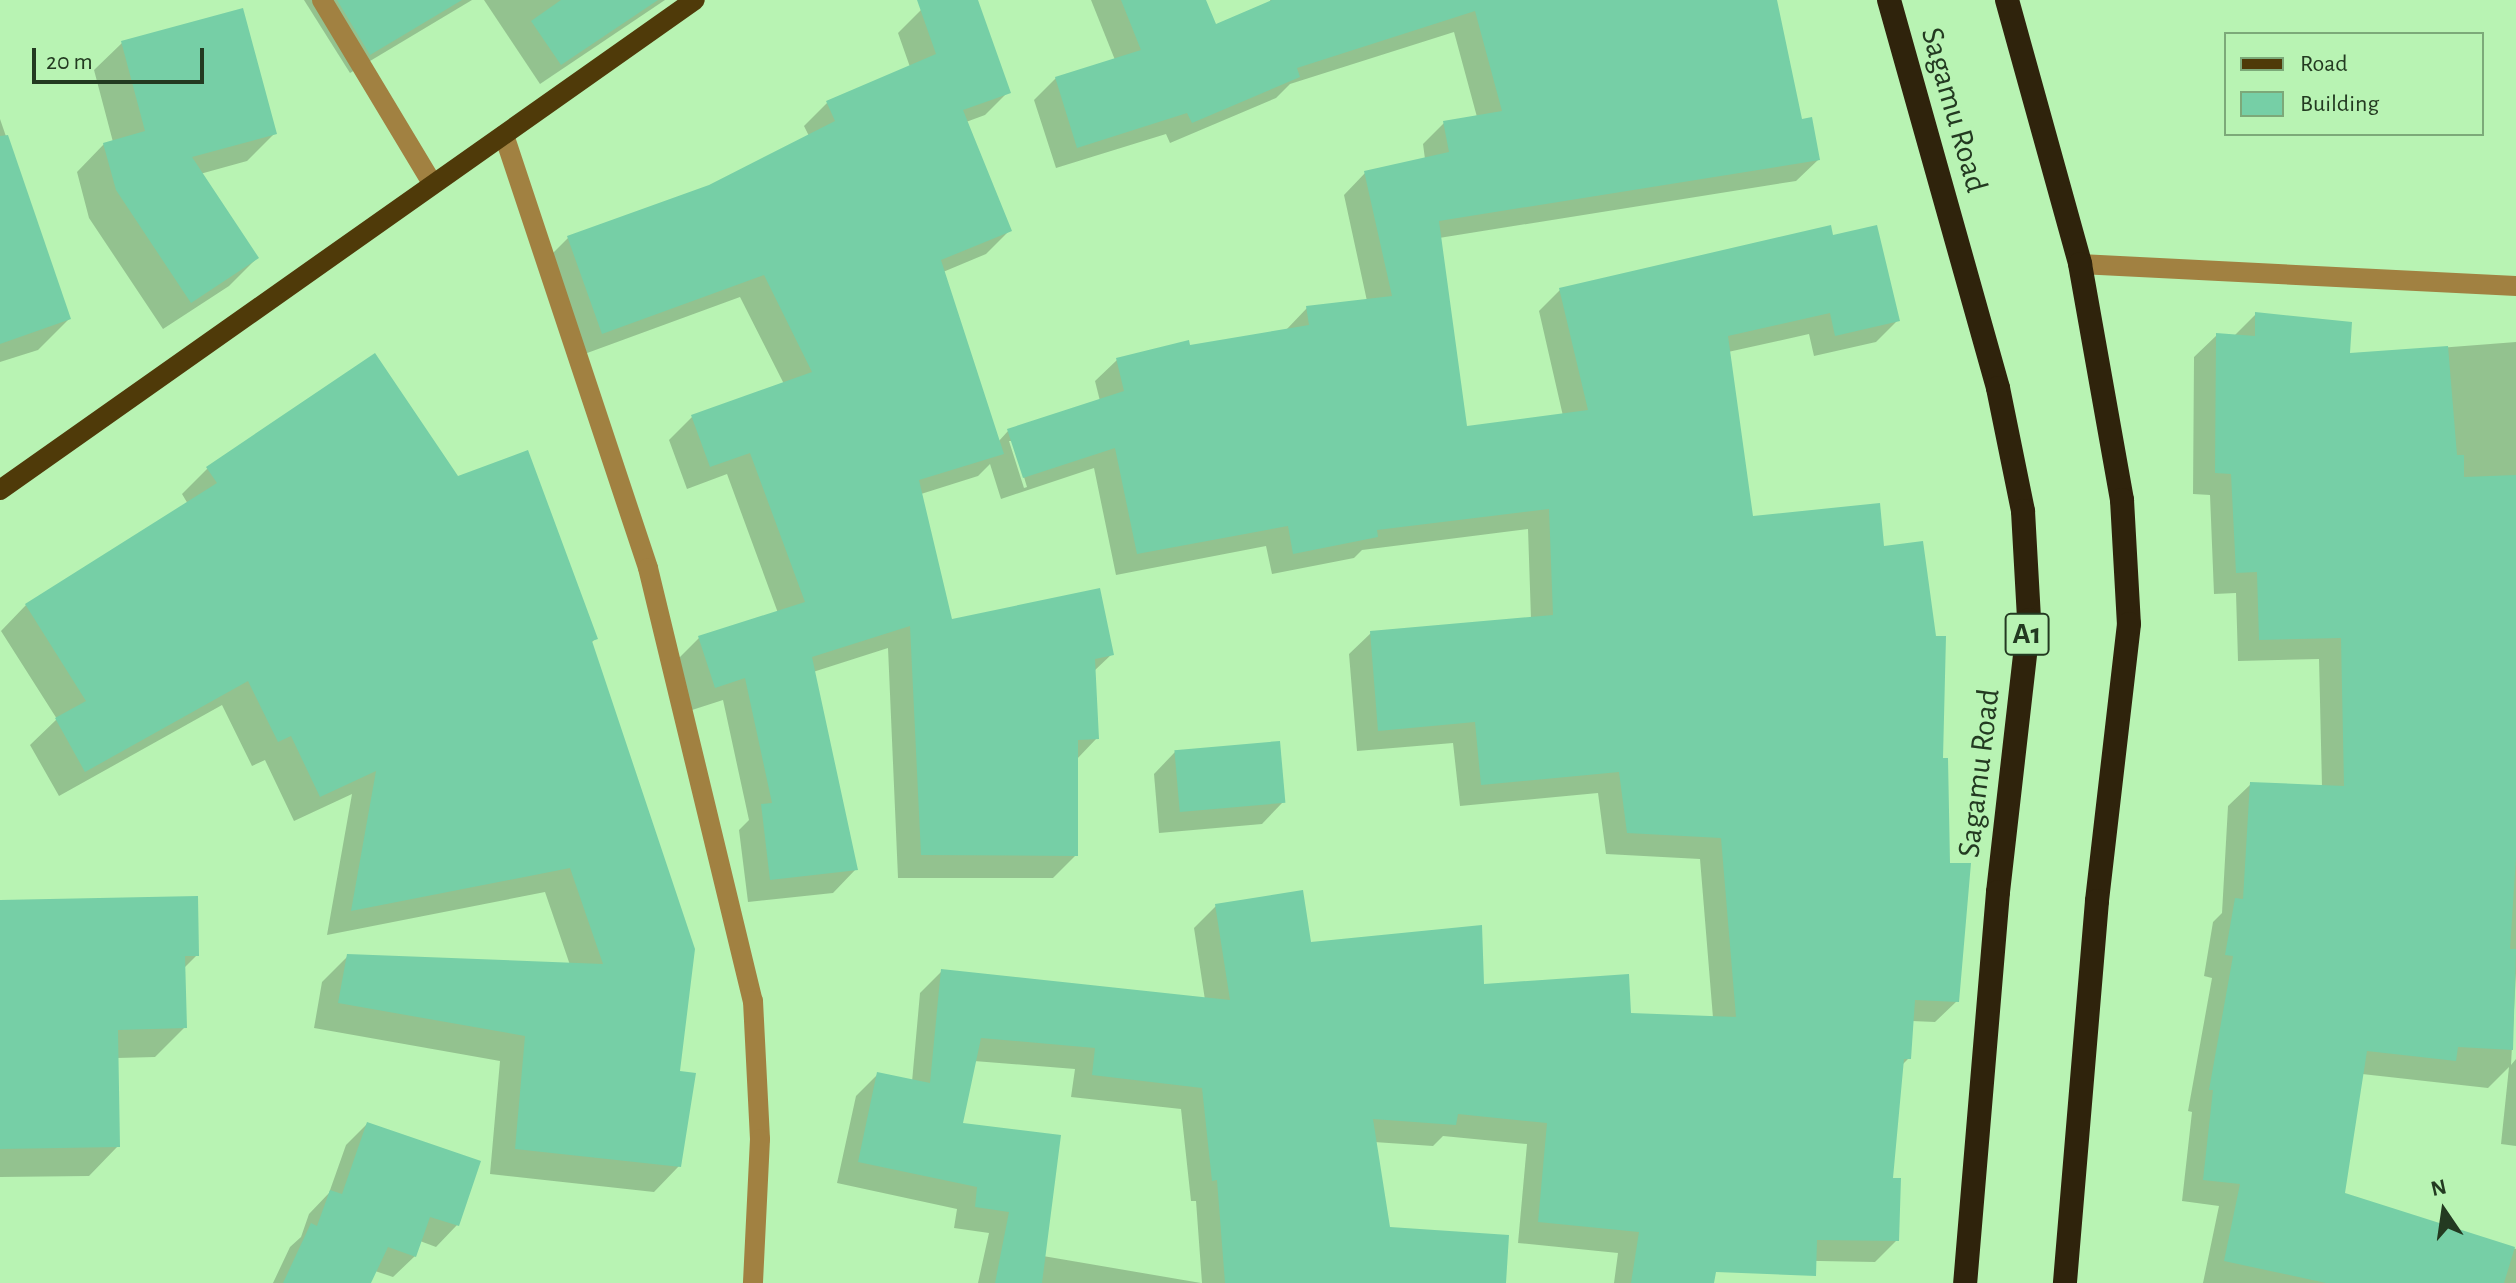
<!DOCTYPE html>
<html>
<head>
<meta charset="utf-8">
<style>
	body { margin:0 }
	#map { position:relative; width:2516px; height:1283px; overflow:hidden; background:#b8f3b3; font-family:"Alegreya Sans",sans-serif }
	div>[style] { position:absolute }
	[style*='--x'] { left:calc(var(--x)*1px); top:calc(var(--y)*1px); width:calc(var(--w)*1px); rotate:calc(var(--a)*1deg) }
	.shadow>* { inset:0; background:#0003 }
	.building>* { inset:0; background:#76cfa6; transform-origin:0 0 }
	.minor>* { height:20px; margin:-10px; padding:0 10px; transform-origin:10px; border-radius:10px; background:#a18141 }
	.major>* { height:20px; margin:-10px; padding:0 10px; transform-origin:10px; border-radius:10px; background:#4f3a09 }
	.highway>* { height:24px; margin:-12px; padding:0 12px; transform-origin:12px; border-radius:12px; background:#2f230c }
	span { translate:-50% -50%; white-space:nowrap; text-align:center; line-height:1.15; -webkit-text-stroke:6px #b8f3b3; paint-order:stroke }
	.shield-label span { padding:2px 6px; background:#b8f3b3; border:2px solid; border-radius:6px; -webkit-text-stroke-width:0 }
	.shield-label { font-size:30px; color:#233a21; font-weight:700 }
	.street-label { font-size:32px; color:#233a21 }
	.legend { position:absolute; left:2224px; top:32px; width:260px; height:104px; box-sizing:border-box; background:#b8f3b3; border:2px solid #7ca979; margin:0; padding:10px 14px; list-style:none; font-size:24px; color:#233a21 }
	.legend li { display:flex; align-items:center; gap:16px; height:40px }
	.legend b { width:40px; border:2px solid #7ca979 }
	.north { position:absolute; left:2404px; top:1171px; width:80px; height:80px; -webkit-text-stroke:6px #b8f3b3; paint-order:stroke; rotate:347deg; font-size:22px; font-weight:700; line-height:32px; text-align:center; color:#233a21 }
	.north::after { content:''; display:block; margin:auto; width:28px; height:36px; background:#233a21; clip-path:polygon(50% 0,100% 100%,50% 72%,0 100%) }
	.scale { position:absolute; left:32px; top:48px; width:172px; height:36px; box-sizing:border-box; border:4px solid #233a21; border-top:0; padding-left:10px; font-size:24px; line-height:28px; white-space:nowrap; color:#233a21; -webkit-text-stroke:6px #b8f3b3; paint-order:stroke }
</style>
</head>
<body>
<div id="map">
	<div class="shadow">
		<i style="clip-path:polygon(304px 0,472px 0,350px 73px)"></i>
		<i style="clip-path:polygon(484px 0,665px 0,540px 84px)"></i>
		<i style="clip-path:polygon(evenodd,948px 0,976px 0,1008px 92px,985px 115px,966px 122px,1009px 231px,986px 254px,943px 272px,998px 442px,1008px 431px,1100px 401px,1095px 381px,1117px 360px,1286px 330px,1307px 308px,1367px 301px,1344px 195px,1365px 173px,1425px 159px,1423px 144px,1444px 123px,1477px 117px,1454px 32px,1290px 84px,1276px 98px,1170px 143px,1166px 134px,1056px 168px,1034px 100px,1056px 78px,1115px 60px,1091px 0,1204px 0,1214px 26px,1271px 3px,1270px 0,1772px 0,1801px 121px,1818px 160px,1796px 181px,1439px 238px,1465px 428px,1563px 416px,1539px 311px,1560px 290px,1831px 238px,1898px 320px,1876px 342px,1814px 356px,1809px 334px,1728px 352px,1751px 518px,1882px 548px,1941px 761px,1957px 1001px,1935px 1022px,1912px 1021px,1909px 1058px,1901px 1066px,1891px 1180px,1897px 1240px,1875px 1262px,1771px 1260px,1794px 1181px,1702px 1283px,1614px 1283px,1618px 1253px,1518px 1243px,1527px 1144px,1443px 1136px,1433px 1146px,1374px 1142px,1388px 1229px,1504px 1283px,1202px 1283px,1196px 1201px,1191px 1201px,1181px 1109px,1071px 1097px,1075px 1069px,974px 1061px,960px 1125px,1043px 1256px,1201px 1283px,978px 1283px,989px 1233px,954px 1228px,957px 1209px,837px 1183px,856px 1096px,878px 1074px,912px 1082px,920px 993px,942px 971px,1205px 1000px,1194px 928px,1216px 906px,1310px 944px,1482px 986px,1629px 1015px,1713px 1018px,1700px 859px,1606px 854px,1598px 793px,1460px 806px,1453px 743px,1357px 751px,1349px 654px,1371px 633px,1531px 619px,1528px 529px,1362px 550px,1354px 558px,1272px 574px,1266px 546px,1116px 575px,1094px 468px,1001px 499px,990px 464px,978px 476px,921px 494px,950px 622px,1112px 654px,1093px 672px,1097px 738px,1076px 760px,1076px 855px,1053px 878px,898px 878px,888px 648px,813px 672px,856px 869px,833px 893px,748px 902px,739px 830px,749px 820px,723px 700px,692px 710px,676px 661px,699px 638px,778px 613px,727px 474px,687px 489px,669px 440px,692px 417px,784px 384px,740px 297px,579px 356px,545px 261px,568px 238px,710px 187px,809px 136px,804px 126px,827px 103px,910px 67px,898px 33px,921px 10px,948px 0,1009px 441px,1013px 441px,1027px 487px,1024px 488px,1009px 441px)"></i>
		<i style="clip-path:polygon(122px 43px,275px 133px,247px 161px,200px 174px,257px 258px,229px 286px,163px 329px,89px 218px,77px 172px,104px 144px,113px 142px,94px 70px)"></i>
		<i style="clip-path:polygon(0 119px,69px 319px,38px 350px,0 362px)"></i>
		<i style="clip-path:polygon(2256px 314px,2348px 355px,2516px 342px,2516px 973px,2511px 1065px,2516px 1059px,2516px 1146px,2501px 1144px,2509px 1067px,2488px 1088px,2362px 1074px,2342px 1194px,2516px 1249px,2516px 1283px,2203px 1283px,2219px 1206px,2182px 1201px,2192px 1112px,2188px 1111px,2212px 978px,2204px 976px,2213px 922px,2222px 913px,2228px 806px,2251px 784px,2322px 787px,2319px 659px,2238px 661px,2236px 593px,2214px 594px,2210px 495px,2193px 494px,2194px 357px,2217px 335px,2234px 336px)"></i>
		<i style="clip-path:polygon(374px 356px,458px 478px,596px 638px,590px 644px,678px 1072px,679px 1166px,654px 1192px,490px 1174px,500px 1061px,314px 1028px,322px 982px,348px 956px,570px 965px,545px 892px,327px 935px,352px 794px,294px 821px,265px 760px,252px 766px,222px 705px,59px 796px,30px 745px,57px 719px,1px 631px,26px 605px,188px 504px,182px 494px,207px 469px)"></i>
		<i style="clip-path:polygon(1175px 752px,1283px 802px,1262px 824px,1159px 833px,1154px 774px)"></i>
		<i style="clip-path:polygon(0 902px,197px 955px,183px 969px,185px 1027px,155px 1057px,117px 1058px,118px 1146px,89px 1176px,0 1177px)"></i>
		<i style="clip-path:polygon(367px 1124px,457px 1225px,436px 1247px,420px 1241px,415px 1256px,393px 1277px,375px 1271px,369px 1283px,273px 1283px,290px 1247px,301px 1237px,309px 1214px,329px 1193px,346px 1145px)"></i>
	</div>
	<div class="building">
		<i style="clip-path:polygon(337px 0,462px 0,370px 55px)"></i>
		<i style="clip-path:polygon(561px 0,658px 0,561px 65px,531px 21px)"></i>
		<i style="clip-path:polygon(917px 0,978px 0,1011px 93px,963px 110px,1012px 231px,941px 260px,1004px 454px,919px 480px,952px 619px,1100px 588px,1114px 655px,1095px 659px,1099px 739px,1078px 740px,1078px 856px,921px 855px,910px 626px,812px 657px,858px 870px,770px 880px,761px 804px,772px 803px,745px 678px,715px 688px,698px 636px,805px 602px,750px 453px,710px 467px,691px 415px,812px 372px,764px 275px,602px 334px,567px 236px,709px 185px,835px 121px,826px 101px,936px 54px)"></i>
		<i style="clip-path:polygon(1121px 0,1206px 0,1216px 24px,1272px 0,1777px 0,1802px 119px,1812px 117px,1820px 160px,1439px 221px,1467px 426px,1588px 410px,1559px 288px,1831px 225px,1833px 235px,1877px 225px,1900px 321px,1835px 336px,1830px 313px,1728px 336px,1753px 516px,1880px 503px,1884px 546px,1923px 541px,1936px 636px,1946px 636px,1943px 758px,1948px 758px,1950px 863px,1971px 863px,1959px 1002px,1915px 1000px,1911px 1059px,1904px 1059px,1893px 1178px,1901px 1178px,1899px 1241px,1817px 1240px,1816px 1276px,1716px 1272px,1714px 1283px,1631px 1283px,1639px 1232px,1538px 1222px,1547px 1123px,1458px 1114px,1456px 1125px,1373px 1119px,1390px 1227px,1509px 1235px,1506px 1283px,1225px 1283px,1217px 1180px,1212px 1181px,1202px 1088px,1092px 1075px,1095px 1048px,981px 1038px,963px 1123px,1061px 1135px,1042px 1283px,995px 1283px,1009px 1212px,975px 1207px,977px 1187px,858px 1162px,877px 1072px,930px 1083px,941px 969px,1230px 1000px,1215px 904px,1303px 890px,1311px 942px,1482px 925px,1484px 984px,1629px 974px,1631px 1013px,1736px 1017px,1721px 838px,1627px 833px,1619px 772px,1481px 785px,1475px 722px,1378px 731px,1370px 631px,1553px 615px,1549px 509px,1377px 530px,1378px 537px,1293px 554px,1288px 526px,1137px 554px,1115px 448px,1023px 478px,1007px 429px,1124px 391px,1116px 358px,1189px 340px,1190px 345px,1309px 325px,1306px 306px,1392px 296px,1364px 171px,1449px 152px,1443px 121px,1502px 111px,1475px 11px,1297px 68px,1300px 77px,1192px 123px,1187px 113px,1077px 148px,1055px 77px,1141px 50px)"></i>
		<i style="clip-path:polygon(243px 8px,277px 134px,192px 157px,259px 258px,191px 303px,116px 190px,103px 143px,145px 131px,121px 41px)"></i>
		<i style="clip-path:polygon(8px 135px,71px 319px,0 344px,0 136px)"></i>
		<i style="clip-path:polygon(2255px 312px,2352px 322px,2350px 353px,2448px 346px,2457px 455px,2464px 455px,2464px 477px,2516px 475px,2516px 858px,2510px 949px,2516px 949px,2513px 1050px,2458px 1047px,2456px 1061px,2367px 1051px,2345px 1193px,2515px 1247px,2504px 1283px,2326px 1283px,2224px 1261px,2240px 1184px,2203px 1180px,2213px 1090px,2209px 1090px,2233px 956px,2225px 955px,2235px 898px,2243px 899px,2250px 782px,2344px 786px,2341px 638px,2259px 640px,2257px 572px,2236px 573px,2231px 474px,2215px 473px,2216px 333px,2255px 336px)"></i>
		<i style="clip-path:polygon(375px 353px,458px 476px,528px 450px,598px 639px,592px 641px,695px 949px,680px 1071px,696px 1073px,681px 1167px,515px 1149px,525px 1036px,338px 1003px,347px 954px,603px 964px,570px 868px,351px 911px,376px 771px,320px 797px,291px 736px,278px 742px,248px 681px,85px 772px,55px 718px,86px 701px,25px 604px,217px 483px,206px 467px)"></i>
		<i style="left:1280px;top:741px;width:62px;height:106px;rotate:85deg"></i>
		<i style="clip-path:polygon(198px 896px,199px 956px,185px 956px,187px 1028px,118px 1030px,120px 1147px,0 1149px,0 900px)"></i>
		<i style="clip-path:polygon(367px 1122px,481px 1161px,459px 1226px,430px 1217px,416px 1257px,388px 1247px,371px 1283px,283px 1283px,311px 1223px,317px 1226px,330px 1190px,342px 1194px)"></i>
	</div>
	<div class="minor">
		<i style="--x:322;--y:0;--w:214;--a:59"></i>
		<i style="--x:504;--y:135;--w:456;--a:71.6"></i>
		<i style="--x:648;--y:568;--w:446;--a:76.4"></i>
		<i style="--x:753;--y:1001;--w:138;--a:87.1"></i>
		<i style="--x:760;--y:1139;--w:144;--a:92.8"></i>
		<i style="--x:2080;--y:264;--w:437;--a:2.9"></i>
	</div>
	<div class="major">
		<i style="--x:0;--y:490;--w:850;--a:-35.19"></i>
	</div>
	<div class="highway">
		<i style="--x:1889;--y:0;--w:403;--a:74.3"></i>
		<i style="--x:1998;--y:388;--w:126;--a:78.5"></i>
		<i style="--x:2023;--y:511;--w:109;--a:86.8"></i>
		<i style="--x:2029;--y:620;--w:274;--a:96.5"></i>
		<i style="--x:1998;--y:892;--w:392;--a:94.8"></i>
		<i style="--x:2007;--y:0;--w:274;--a:74.5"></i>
		<i style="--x:2080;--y:264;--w:240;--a:79.9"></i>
		<i style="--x:2122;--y:500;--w:124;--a:86.8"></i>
		<i style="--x:2129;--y:624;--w:279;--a:96.6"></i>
		<i style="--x:2097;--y:901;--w:383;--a:94.8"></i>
	</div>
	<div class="shield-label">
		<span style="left:2027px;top:634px">A1</span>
	</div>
	<div class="street-label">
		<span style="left:1954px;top:110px;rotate:74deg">Sagamu Road</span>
		<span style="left:1979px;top:773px;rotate:-83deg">Sagamu Road</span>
	</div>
	<ul class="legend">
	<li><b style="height:10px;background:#4f3a09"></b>Road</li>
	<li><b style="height:22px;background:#76cfa6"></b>Building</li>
	</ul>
	<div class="north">N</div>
	<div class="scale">20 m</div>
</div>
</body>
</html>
